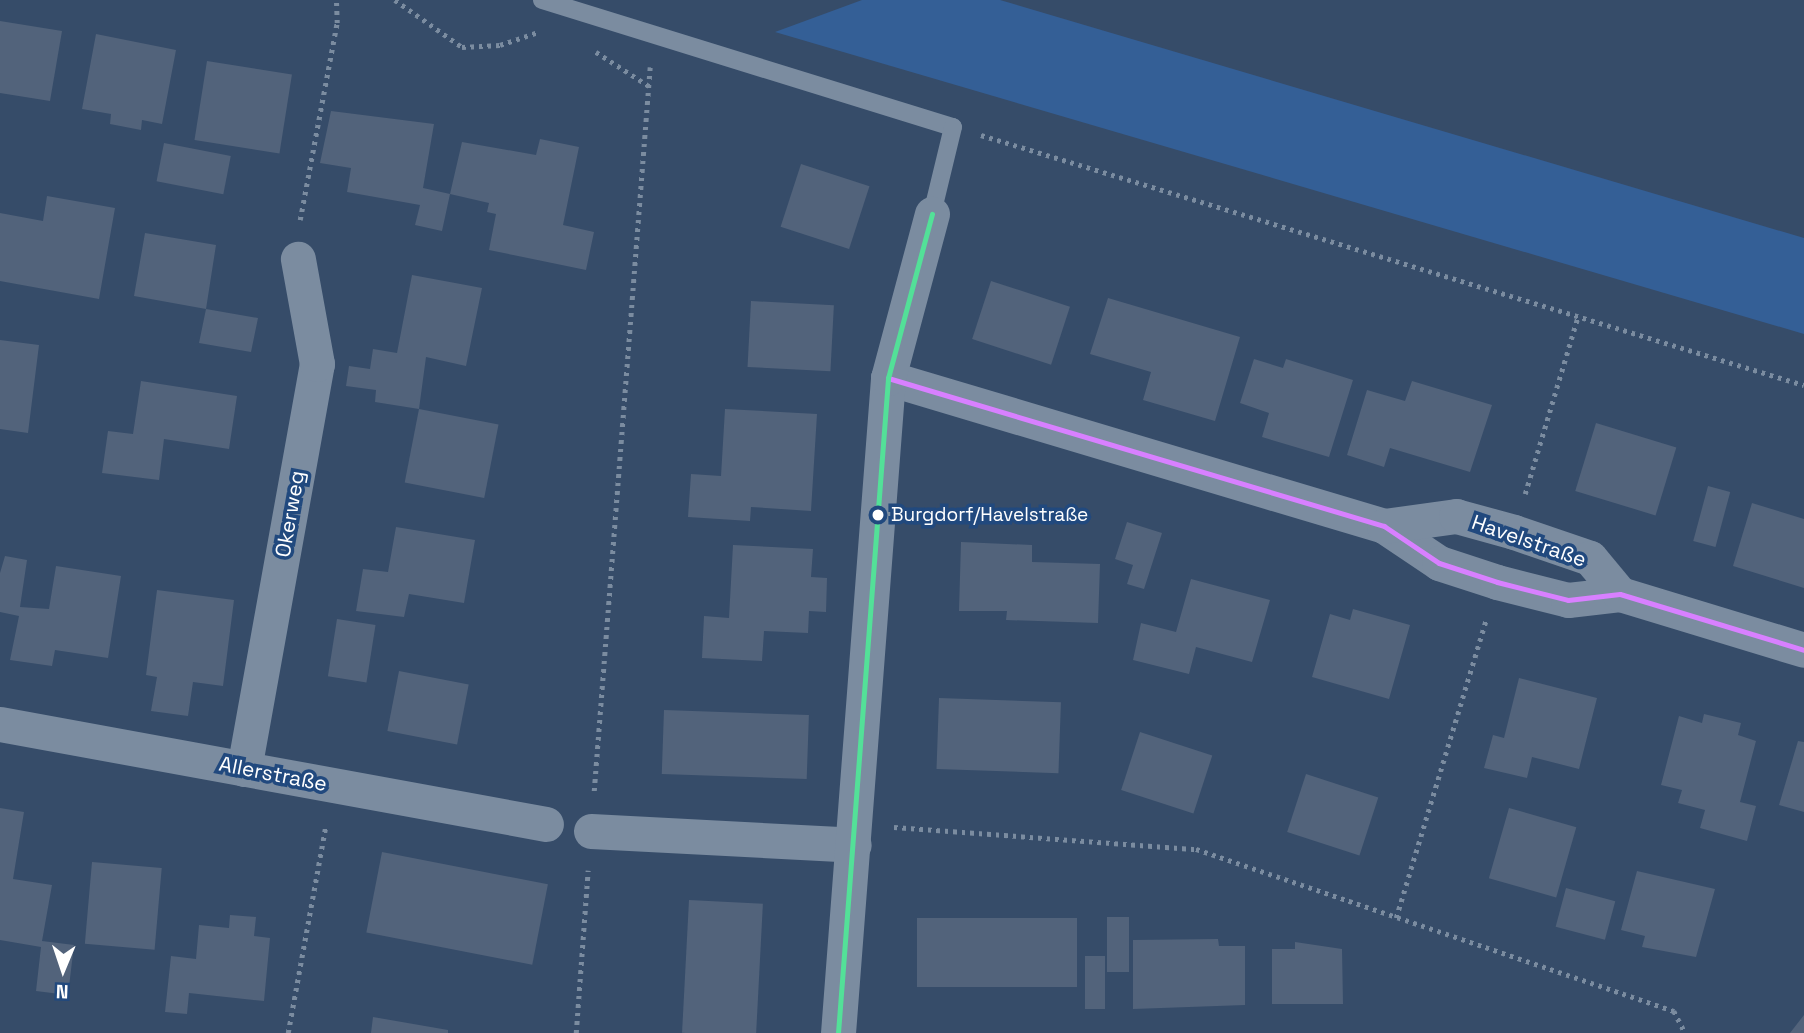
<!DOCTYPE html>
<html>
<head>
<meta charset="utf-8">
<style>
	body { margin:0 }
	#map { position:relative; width:1804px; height:1033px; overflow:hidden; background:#364c69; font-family:"Space Grotesk",sans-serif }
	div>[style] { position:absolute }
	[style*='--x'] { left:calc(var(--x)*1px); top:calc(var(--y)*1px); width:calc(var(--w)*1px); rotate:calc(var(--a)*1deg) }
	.green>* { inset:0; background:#345f96 }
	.building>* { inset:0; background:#52637b; transform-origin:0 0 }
	.path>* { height:4.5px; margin-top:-2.25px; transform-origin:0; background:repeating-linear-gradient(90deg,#7b8ca0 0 3.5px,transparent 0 8.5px) }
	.lane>* { height:18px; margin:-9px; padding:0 9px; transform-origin:9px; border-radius:9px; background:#7b8ca0 }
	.street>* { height:35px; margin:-17.5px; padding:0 17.5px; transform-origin:17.5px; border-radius:17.5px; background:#7b8ca0 }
	.bus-1>* { height:5px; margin:-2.5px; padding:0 2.5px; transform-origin:2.5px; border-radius:2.5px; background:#d880ff }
	.bus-2>* { height:5px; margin:-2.5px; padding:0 2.5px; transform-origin:2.5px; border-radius:2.5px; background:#53e098 }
	.dots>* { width:19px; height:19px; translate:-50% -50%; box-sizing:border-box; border:4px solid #21497e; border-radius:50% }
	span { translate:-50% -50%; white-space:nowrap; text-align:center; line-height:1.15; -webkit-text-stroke:7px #21497e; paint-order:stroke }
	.bus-label { font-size:19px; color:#fff }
	.left { translate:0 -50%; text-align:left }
	.street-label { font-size:21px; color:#fff }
	.north { position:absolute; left:28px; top:935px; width:70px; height:70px; -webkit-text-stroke:5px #21497e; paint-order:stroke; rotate:182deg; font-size:19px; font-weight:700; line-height:28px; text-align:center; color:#fff }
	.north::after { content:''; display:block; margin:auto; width:24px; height:32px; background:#fff; clip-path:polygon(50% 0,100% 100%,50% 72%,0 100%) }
</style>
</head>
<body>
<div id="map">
	<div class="green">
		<i style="clip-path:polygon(862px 0,1000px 0,1804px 238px,1804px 334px,775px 32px)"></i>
	</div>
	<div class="building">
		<i style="clip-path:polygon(0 21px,62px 31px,50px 101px,0 93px)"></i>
		<i style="clip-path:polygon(96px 34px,176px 50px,162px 124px,142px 120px,141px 130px,110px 124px,111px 114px,82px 109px)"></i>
		<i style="left:207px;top:61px;width:86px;height:80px;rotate:9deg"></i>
		<i style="clip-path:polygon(331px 111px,434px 124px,423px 188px,450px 194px,442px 231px,415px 225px,420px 205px,347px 192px,351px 168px,320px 163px)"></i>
		<i style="clip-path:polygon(540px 139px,579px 147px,563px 225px,594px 232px,586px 270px,489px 250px,496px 214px,487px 212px,489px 203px,450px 194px,462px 142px,536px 155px)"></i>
		<i style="left:164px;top:143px;width:68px;height:39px;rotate:11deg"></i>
		<i style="left:801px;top:164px;width:72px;height:66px;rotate:18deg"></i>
		<i style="clip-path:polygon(47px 196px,115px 208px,99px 299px,0 281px,0 213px,43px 221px)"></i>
		<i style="clip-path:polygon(145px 233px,216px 245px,206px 309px,258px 318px,251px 352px,199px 343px,206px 309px,134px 296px)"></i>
		<i style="clip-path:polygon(412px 275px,482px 288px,466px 366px,426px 357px,419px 409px,375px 402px,376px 390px,346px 386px,349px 366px,370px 369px,373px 349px,397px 353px)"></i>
		<i style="left:991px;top:281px;width:83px;height:61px;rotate:18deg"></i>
		<i style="clip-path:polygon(1108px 298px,1240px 337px,1215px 421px,1143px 400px,1151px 372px,1090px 354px)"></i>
		<i style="left:751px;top:301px;width:83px;height:66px;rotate:3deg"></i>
		<i style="clip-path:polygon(0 340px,39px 345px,28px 433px,0 429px)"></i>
		<i style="clip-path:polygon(1254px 359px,1283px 368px,1286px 359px,1353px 380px,1329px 457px,1262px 437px,1269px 413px,1240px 403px)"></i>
		<i style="clip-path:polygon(141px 381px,237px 396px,229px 449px,164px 439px,159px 480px,102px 473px,108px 431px,133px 434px)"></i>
		<i style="clip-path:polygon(1412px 381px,1492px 405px,1470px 472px,1390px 448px,1384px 467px,1347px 455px,1367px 390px,1405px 401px)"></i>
		<i style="left:419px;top:409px;width:81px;height:75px;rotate:11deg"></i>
		<i style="clip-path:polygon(725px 409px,817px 414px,811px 511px,751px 507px,750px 521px,688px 517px,691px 474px,721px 476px)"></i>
		<i style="left:1596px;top:423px;width:84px;height:71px;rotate:17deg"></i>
		<i style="left:1708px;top:486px;width:23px;height:57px;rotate:15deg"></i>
		<i style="clip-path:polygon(1752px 503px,1804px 519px,1804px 588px,1733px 566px)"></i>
		<i style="clip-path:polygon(1127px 522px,1162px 533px,1144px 589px,1127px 584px,1133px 565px,1115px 559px)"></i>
		<i style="clip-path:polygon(396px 527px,475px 540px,464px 603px,409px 594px,404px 617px,356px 611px,363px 569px,388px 572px)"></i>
		<i style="clip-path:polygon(961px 542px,1032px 545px,1032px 562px,1100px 564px,1098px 623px,1006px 620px,1007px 611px,959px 611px)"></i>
		<i style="clip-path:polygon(733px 545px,813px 549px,811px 577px,827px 578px,826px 612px,809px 611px,808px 633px,764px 631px,762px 661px,702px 658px,704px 616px,729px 618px)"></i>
		<i style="clip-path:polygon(5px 556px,27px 560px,20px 607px,49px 609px,56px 566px,121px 576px,108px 658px,55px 650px,52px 666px,10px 660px,19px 616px,0 612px,0 573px)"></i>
		<i style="clip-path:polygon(1191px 579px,1270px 600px,1252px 662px,1196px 647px,1189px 674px,1133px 660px,1141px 623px,1176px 632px)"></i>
		<i style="clip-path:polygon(157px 590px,234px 600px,223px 686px,193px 682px,188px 716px,151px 711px,157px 677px,146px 675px)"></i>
		<i style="clip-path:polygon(1353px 609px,1410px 625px,1389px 699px,1312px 677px,1330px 614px,1350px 620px)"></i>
		<i style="left:337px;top:619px;width:39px;height:58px;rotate:9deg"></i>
		<i style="left:399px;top:671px;width:71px;height:61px;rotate:11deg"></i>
		<i style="clip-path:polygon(1519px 678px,1597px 698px,1579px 769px,1532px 757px,1527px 778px,1484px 768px,1493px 735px,1504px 738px)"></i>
		<i style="left:939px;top:698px;width:122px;height:71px;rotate:2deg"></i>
		<i style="left:664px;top:710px;width:145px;height:64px;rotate:2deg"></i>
		<i style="clip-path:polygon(1704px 714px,1741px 723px,1738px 735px,1756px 741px,1740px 802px,1756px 806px,1747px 841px,1700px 828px,1705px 810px,1678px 803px,1682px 790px,1661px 785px,1679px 716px,1702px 723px)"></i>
		<i style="left:1140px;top:732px;width:76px;height:61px;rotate:18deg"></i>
		<i style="clip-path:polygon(1798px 741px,1804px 742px,1804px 812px,1779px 805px)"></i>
		<i style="left:1306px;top:774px;width:76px;height:61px;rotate:18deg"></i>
		<i style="clip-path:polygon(0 808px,24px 812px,13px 879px,52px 885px,42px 941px,74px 945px,68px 995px,36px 991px,41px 947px,0 940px)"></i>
		<i style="left:1509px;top:808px;width:70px;height:73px;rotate:16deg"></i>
		<i style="left:382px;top:852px;width:169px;height:82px;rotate:11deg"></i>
		<i style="left:92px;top:862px;width:70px;height:82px;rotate:5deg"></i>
		<i style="clip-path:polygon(1637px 871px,1715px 889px,1696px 957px,1642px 947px,1645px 936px,1621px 930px)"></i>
		<i style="left:1566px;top:888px;width:51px;height:40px;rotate:15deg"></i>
		<i style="left:689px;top:900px;width:74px;height:133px;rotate:3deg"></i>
		<i style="clip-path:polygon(230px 915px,256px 917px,254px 936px,270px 938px,264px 1001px,189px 993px,187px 1014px,165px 1012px,171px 956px,196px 959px,199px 925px,229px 928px)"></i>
		<i style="left:1107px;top:917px;width:22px;height:55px"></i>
		<i style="left:917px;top:918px;width:160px;height:69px"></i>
		<i style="clip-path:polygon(1218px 939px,1219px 946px,1245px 946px,1245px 1005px,1133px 1009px,1133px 940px)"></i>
		<i style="clip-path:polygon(1295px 942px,1342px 949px,1343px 1004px,1272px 1004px,1272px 949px,1295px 949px)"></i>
		<i style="left:1085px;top:956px;width:20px;height:53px"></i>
		<i style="clip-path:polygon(1804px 1015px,1804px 1033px,1790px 1033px)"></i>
		<i style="clip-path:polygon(373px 1017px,448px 1030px,448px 1033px,371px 1033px)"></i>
	</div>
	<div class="path">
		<i style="--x:395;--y:0;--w:82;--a:35"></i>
		<i style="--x:462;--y:47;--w:38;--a:-3"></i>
		<i style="--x:500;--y:45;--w:40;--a:-18.9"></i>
		<i style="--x:596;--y:52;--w:63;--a:32.7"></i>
		<i style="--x:981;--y:135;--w:860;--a:16.9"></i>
		<i style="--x:300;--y:220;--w:200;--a:-79.4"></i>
		<i style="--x:337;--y:23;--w:23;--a:-92"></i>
		<i style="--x:1525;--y:494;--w:186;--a:-73.4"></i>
		<i style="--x:594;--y:791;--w:726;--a:-85.58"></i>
		<i style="--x:894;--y:827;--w:303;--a:4.2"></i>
		<i style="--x:1196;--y:849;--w:505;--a:18.72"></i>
		<i style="--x:1674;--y:1011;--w:25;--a:63"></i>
		<i style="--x:1396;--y:918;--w:311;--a:-73.2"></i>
		<i style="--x:288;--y:1033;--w:212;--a:-79.7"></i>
		<i style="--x:576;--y:1033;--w:163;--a:-85.8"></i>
	</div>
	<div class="lane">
		<i style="--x:542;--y:0;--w:430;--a:17.2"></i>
		<i style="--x:953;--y:127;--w:89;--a:103.6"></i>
	</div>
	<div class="street">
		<i style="--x:888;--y:378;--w:518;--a:16.61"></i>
		<i style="--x:1384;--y:526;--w:66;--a:33.9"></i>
		<i style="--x:1439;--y:563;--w:61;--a:18.1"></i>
		<i style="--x:1497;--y:582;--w:73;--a:14.2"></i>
		<i style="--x:1568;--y:600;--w:52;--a:-6.6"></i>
		<i style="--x:1620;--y:594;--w:192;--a:16.9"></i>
		<i style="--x:1384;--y:526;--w:73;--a:-7.9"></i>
		<i style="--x:1456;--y:516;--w:60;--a:15.4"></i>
		<i style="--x:1514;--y:532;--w:80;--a:18.9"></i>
		<i style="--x:1590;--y:558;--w:47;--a:50.2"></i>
		<i style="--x:0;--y:724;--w:555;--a:10.38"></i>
		<i style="--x:244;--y:769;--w:412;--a:-79.8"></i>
		<i style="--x:317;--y:364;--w:107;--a:-100.3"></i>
		<i style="--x:591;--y:831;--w:263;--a:3"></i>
		<i style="--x:838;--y:1033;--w:657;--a:-85.63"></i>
		<i style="--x:888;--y:378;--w:170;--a:-75"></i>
	</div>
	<div class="bus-1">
		<i style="--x:888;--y:378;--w:518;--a:16.61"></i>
		<i style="--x:1384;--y:526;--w:66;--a:33.9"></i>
		<i style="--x:1439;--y:563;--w:61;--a:18.1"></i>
		<i style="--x:1497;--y:582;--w:73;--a:14.2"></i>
		<i style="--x:1568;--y:600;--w:52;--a:-6.6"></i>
		<i style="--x:1620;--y:594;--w:192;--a:16.9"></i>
	</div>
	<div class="bus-2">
		<i style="--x:838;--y:1033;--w:657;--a:-85.63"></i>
		<i style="--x:888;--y:378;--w:170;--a:-75"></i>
	</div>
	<div class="dots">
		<i style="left:878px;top:515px;background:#fff"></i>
	</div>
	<div class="bus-label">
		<span class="left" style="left:891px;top:515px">Burgdorf/Havelstraße</span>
	</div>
	<div class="street-label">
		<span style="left:290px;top:514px;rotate:-80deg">Okerweg</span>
		<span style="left:1529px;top:541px;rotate:19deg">Havelstraße</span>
		<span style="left:273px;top:774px;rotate:11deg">Allerstraße</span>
	</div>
	<div class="north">N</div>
</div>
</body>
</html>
